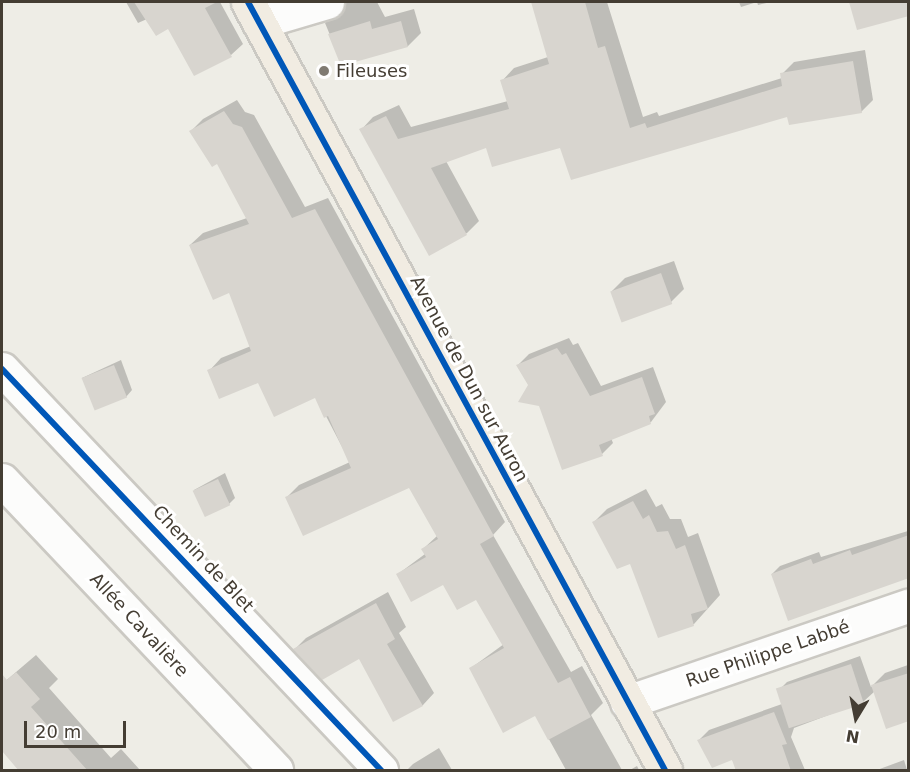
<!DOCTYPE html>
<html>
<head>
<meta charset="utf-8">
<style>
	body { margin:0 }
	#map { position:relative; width:910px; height:772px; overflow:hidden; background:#eeede6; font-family:"DejaVu Sans",sans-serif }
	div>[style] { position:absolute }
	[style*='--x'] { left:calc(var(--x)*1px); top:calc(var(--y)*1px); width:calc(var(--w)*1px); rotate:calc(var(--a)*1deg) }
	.shadow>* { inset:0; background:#0003 }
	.building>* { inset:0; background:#d8d5cf; transform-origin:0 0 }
	.roads { filter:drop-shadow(2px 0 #cbc9c3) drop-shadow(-2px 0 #cbc9c3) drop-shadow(0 2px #cbc9c3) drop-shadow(0 -2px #cbc9c3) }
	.minor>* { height:33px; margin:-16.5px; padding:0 16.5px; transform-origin:16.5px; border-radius:16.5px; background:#fcfcfb }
	.major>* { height:33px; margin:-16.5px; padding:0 16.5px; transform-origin:16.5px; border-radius:16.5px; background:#f1ece2 }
	.cycleway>* { height:6px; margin:-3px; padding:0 3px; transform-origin:3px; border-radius:3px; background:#0057b8 }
	.dots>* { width:16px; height:16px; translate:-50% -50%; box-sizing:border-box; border:3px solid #fff; border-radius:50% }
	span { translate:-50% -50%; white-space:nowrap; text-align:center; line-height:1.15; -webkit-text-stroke:6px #fff; paint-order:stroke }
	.poi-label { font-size:18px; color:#443d33 }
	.left { translate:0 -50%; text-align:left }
	.street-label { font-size:18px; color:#443d33 }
	.frame { position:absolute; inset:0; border:3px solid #443d33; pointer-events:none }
	.north { position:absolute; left:826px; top:688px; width:60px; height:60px; -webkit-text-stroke:4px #fff; paint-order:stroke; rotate:190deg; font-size:16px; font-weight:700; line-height:24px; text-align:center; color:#443d33 }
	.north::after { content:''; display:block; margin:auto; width:21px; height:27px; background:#443d33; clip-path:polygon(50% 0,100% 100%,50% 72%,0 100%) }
	.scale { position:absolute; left:24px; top:721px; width:102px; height:27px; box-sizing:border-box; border:3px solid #443d33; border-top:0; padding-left:8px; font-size:18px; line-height:21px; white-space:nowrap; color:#443d33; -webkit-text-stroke:4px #fff; paint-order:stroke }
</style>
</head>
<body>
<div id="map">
	<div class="shadow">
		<i style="clip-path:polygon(126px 2px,220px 2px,243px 44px,231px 55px,169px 27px,147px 19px,138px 23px)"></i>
		<i style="clip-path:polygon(345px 2px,377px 2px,385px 17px,414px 9px,421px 33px,408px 46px,342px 64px,325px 23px,344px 7px)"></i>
		<i style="clip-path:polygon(532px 2px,607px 2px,643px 117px,657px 112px,659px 116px,782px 78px,782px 74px,794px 62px,865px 50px,873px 100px,861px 112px,788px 115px,561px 146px,487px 146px,446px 161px,479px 221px,467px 233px,429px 254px,361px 130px,373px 117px,399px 105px,411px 127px,508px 101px,502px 81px,514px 68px,548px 57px)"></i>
		<i style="clip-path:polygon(739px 2px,757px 2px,741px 7px)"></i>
		<i style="clip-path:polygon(757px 2px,771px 2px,758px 5px)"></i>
		<i style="clip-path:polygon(237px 100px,245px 112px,254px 115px,305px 207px,328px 198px,505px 522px,493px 535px,571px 672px,582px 666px,603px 703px,591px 715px,622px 770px,566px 770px,535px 714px,471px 668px,504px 644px,477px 598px,444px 583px,398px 574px,425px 554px,423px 549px,437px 536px,410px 486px,287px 497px,299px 485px,350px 462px,316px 397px,209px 371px,221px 358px,251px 346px,230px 291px,190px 245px,203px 233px,247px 218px,217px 162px,191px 131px,203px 119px)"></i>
		<i style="clip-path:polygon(674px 261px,684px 289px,671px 302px,612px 291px,625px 278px)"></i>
		<i style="clip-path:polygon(569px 338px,573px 345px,578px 343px,601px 386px,653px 367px,666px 402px,651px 422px,611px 438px,613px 443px,602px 454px,541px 404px,518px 365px,529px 354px)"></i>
		<i style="clip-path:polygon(121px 360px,132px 390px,126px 397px,82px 378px)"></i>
		<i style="clip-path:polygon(225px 473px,235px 498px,229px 504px,194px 490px)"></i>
		<i style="clip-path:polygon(646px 489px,656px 507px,662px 504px,670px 519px,681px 519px,688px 537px,698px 533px,720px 595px,694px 624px,659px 636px,631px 563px,594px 522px,607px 509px)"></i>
		<i style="clip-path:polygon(908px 531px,908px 577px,772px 574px,780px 566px,819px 552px,821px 557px)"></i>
		<i style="clip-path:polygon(388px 592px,406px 627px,399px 633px,434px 693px,423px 705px,394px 720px,360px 657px,295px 649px,306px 638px)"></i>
		<i style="clip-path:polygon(36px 655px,58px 679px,49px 688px,111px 758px,121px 749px,140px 770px,21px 770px,2px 748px,2px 684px)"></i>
		<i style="clip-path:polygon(860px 656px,871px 687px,885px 673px,908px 665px,908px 712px,875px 691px,863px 702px,794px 728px,791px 737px,805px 770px,737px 770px,732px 759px,699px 740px,709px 730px,782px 704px,778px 691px,787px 682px)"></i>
		<i style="clip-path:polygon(439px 748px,452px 770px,407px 770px,413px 764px)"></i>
		<i style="clip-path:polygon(904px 760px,907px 770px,877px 770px)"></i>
		<i style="clip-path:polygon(637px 766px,639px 770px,630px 770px)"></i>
	</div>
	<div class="building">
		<i style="clip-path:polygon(134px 2px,217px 2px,205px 8px,232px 57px,194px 76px,168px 29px,156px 36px)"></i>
		<i style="clip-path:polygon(531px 2px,585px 2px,598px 48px,605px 46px,630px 128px,645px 123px,647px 128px,782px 86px,780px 73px,853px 61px,862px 113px,789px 125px,787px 117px,571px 180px,560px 148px,492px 167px,486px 148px,431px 168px,467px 235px,429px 256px,359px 129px,386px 116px,398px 139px,509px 109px,500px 80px,549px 64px)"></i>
		<i style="clip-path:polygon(849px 2px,909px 2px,909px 16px,857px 30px)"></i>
		<i style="clip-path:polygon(370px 21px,372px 29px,401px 21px,408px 47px,341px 66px,328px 34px)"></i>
		<i style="clip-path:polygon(224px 111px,233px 124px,242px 127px,292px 218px,315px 209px,494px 536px,480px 544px,558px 683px,570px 677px,591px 717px,548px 740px,535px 716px,503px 733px,469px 668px,504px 648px,476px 600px,457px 610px,443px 585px,411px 602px,396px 574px,426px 557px,421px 549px,438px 539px,409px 488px,303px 536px,285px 497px,351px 468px,328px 416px,324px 418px,315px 398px,274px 417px,258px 383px,219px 399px,207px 370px,251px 351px,229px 293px,213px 300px,189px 245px,249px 224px,217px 164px,212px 167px,189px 131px)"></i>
		<i style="left:661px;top:273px;width:33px;height:54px;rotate:70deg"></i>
		<i style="clip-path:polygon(557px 348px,562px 355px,566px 353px,590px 396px,642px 377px,655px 414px,649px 416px,651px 424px,599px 445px,603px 456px,562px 470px,539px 406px,518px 402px,528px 385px,516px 365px)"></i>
		<i style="left:114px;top:365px;width:35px;height:35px;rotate:68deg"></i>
		<i style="left:218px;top:479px;width:29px;height:28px;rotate:65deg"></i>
		<i style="clip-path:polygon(633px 501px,643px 519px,649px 515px,657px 532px,668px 531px,676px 549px,685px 545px,708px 609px,691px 614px,694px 626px,658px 638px,630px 564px,617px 569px,592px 522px)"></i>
		<i style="clip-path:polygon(909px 535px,909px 578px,788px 621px,771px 574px,811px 559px,813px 564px,850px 550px,852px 555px)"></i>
		<i style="clip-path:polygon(376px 603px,395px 639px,387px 644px,423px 706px,393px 722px,359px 659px,322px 680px,293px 649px)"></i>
		<i style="left:851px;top:664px;width:42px;height:79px;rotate:72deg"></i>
		<i style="clip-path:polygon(16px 672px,40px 699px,31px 707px,88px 771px,19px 771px,2px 751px,2px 674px,7px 680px)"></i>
		<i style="clip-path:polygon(909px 673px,909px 721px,886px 729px,871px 685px)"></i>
		<i style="clip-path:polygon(774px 712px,787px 744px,782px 745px,791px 771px,736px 771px,732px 760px,712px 768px,697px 740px)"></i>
	</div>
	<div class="roads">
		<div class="minor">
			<i style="--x:259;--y:22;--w:71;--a:-16.4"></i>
			<i style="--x:2;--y:369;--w:552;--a:46.62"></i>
			<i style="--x:2;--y:480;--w:399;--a:46.6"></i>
			<i style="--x:627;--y:702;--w:297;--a:-18.9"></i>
		</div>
		<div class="major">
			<i style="--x:248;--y:2;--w:874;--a:61.5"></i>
		</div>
	</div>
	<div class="cycleway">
		<i style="--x:248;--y:2;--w:874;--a:61.5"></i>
		<i style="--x:2;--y:369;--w:552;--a:46.62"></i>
	</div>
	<div class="dots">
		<i style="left:324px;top:71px;background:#807b72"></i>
	</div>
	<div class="poi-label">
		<span class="left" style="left:336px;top:71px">Fileuses</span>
	</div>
	<div class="street-label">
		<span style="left:469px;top:379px;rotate:62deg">Avenue de Dun sur Auron</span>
		<span style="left:203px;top:559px;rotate:47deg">Chemin de Blet</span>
		<span style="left:139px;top:625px;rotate:47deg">Allée Cavalière</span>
		<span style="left:768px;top:654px;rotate:-19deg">Rue Philippe Labbé</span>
	</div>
	<div class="frame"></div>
	<div class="north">N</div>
	<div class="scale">20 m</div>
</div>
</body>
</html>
